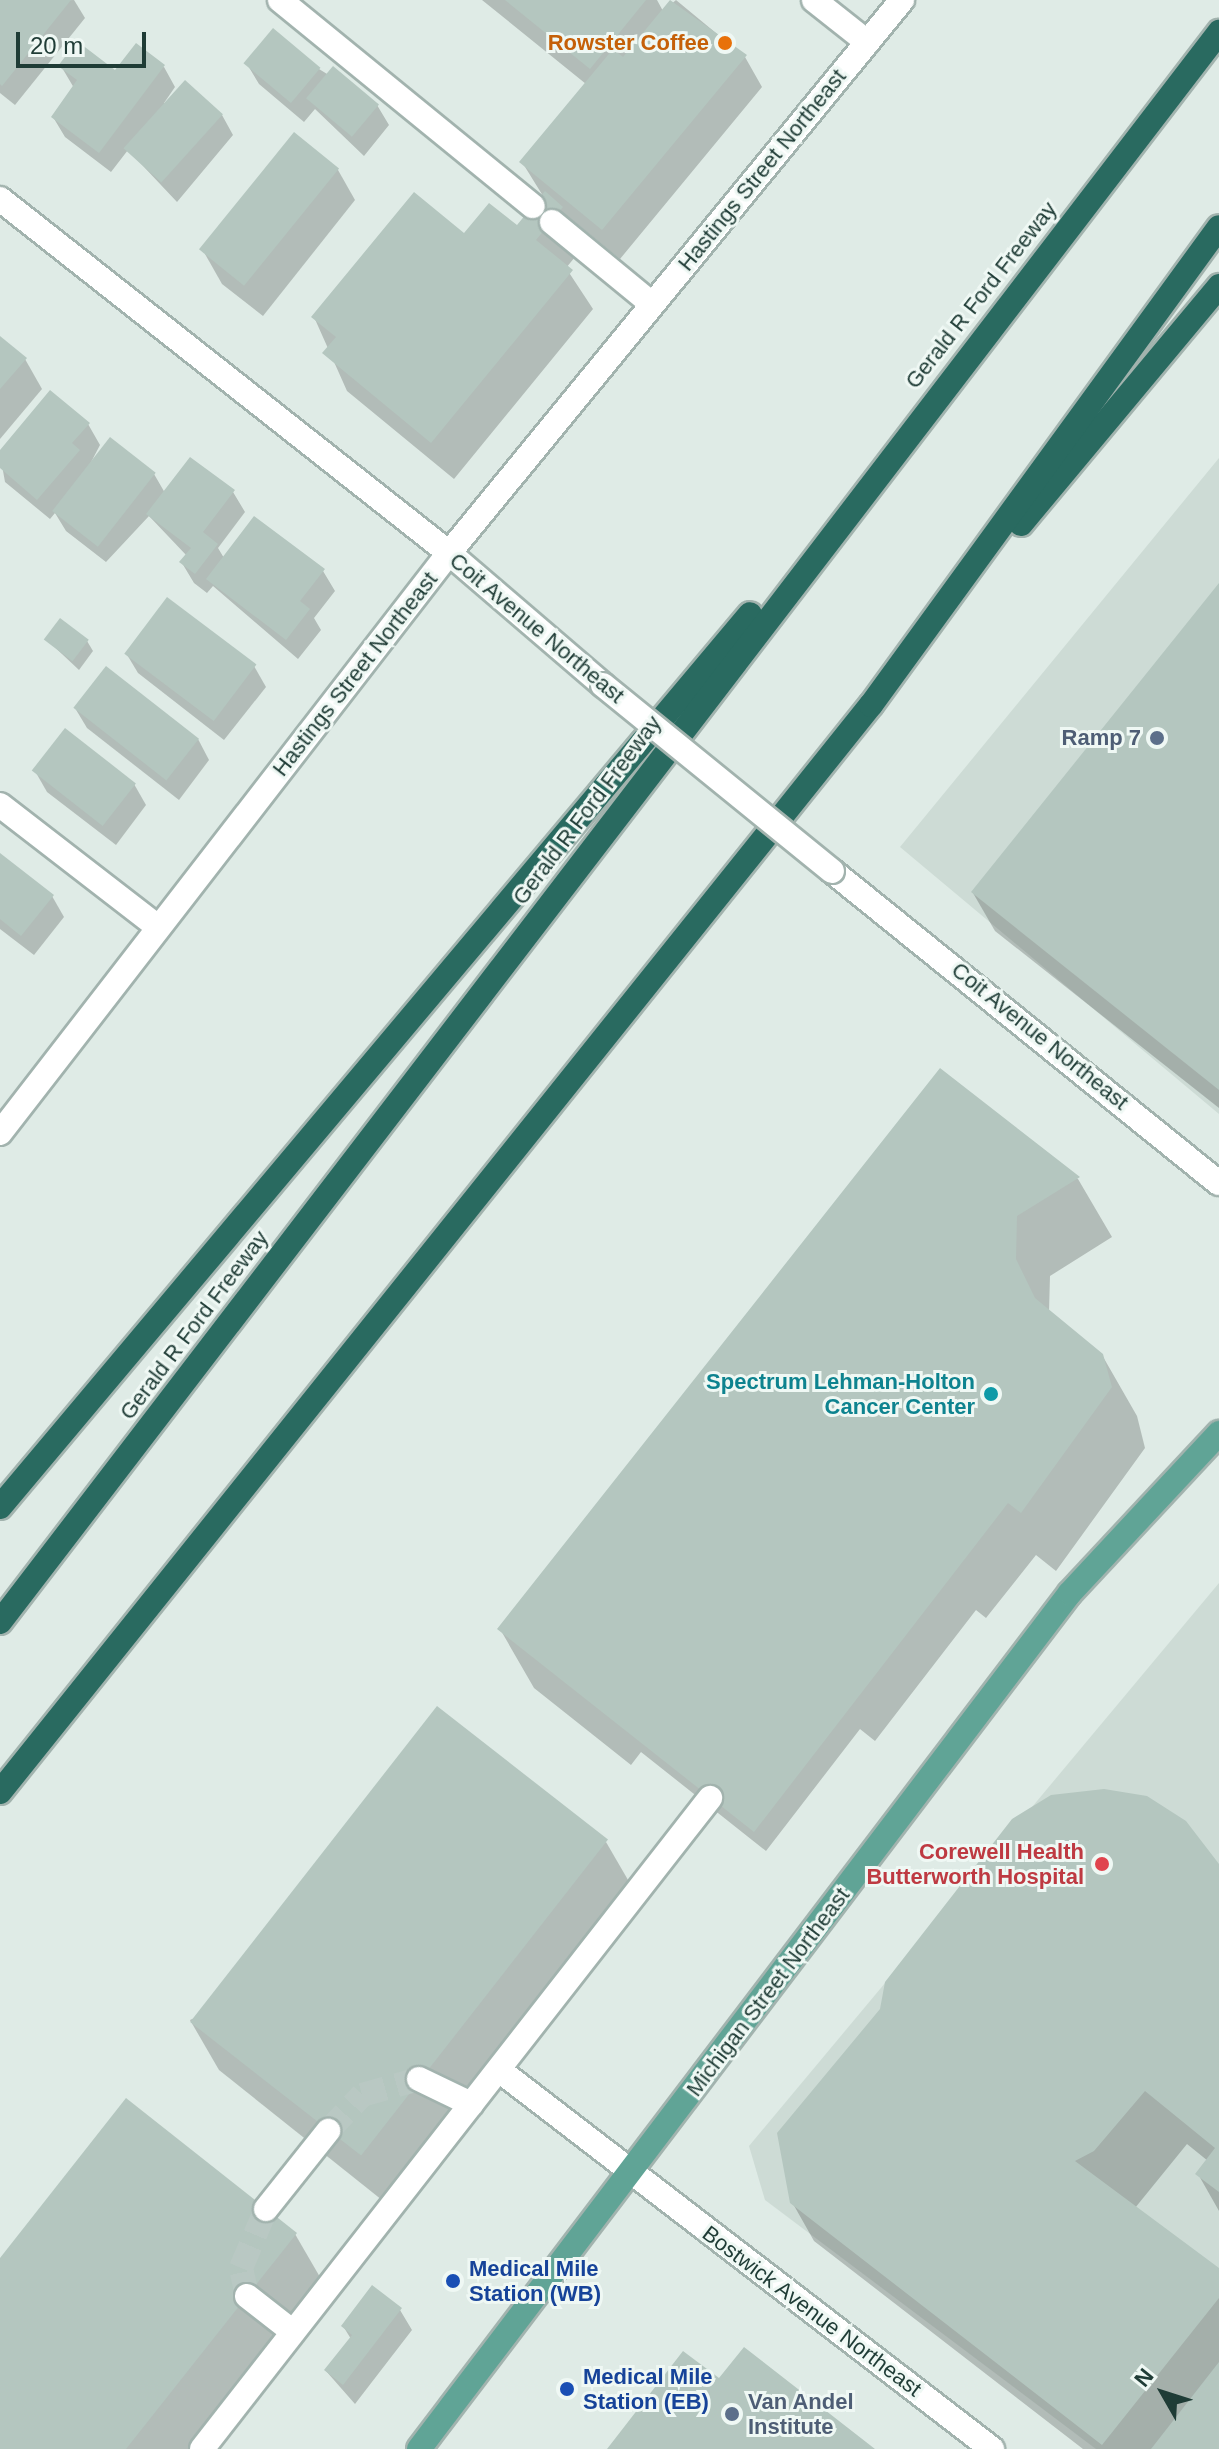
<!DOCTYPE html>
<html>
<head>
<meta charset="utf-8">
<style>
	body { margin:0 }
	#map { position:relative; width:1219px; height:2449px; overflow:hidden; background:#dfebe6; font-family:Arial,sans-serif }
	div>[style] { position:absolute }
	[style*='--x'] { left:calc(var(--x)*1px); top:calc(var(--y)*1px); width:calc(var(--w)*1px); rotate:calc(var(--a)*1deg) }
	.built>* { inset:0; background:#cddbd5 }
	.shadow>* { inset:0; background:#0003 }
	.building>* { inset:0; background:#b4c6bf; transform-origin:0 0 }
	.minor-tunnel>* { height:24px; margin-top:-12px; transform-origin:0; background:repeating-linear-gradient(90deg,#b9c8c3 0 24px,transparent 0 36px) }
	.roads { filter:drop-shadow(2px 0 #a2b3ae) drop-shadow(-2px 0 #a2b3ae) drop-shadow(0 2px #a2b3ae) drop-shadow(0 -2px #a2b3ae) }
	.minor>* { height:24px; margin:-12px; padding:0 12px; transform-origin:12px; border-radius:12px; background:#fff }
	.major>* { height:24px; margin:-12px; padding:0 12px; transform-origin:12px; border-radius:12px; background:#60a496 }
	.highway>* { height:24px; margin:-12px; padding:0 12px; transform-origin:12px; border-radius:12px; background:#296a60 }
	.bridges { filter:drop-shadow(2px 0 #a2b3ae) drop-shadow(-2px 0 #a2b3ae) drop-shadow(0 2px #a2b3ae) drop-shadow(0 -2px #a2b3ae) }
	.minor-bridge>* { height:24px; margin:-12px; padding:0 12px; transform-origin:12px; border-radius:12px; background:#fff }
	.dots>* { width:22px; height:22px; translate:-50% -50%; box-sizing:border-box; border:4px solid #eff8f4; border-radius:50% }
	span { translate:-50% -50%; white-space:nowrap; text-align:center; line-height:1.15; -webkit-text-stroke:6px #eff8f4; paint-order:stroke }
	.food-label { font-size:22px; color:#c56008; font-weight:700 }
	.right { translate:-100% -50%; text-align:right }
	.street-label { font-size:22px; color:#1f3c36 }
	.service-label { font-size:22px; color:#4e5e75; font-weight:700 }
	.left { translate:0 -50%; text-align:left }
	.culture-label { font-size:22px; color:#0d838f; font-weight:700 }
	.health-label { font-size:22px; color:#be3a42; font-weight:700 }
	.transit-label { font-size:22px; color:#164399; font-weight:700 }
	.north { position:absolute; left:1123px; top:2353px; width:80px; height:80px; -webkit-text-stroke:6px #eff8f4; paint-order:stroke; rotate:309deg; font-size:22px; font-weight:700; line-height:32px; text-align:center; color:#1f3c36 }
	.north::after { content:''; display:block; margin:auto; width:28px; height:36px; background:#1f3c36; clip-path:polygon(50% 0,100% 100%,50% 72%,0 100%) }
	.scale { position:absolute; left:16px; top:32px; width:130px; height:36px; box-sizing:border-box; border:4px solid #1f3c36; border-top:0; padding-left:10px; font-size:24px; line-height:28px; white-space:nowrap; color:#1f3c36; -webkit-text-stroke:6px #eff8f4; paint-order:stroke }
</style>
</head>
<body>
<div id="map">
	<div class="built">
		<i style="clip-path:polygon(1219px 458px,1219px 1114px,900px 847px)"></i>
		<i style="clip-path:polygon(1219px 1583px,1219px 2449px,1096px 2449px,765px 2200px,749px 2146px)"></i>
	</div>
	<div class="shadow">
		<i style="clip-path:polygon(74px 0,85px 18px,15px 105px,0 93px,0 2px)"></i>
		<i style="clip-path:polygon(482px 0,657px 0,663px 11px,676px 0,745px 57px,762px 87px,620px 259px,566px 215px,584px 246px,566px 268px,593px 309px,454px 479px,347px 391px,314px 317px,464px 236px,518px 228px,543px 196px,522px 162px,586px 84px)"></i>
		<i style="clip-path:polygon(247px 64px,319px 69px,377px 105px,389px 125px,364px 156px,315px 109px,304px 122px,259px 84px)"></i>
		<i style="clip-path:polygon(61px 66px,116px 73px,164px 67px,175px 87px,164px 103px,222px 115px,233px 135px,177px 202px,128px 150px,111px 172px,65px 137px,53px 117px,74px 88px)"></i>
		<i style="clip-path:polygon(294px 135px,338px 170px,355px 200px,263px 316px,222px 284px,205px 254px)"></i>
		<i style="clip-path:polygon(0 338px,25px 359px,42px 389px,0 439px)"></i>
		<i style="clip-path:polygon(88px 424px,100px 445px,88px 468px,154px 474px,165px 493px,233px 492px,245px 512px,218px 548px,224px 558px,323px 571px,335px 591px,314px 618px,321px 630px,298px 659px,213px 586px,207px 593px,194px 583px,182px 563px,187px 556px,149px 516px,106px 562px,66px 531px,55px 513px,50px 519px,5px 482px,0 454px)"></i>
		<i style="clip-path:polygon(1219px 586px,1219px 1108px,995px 931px,973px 893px)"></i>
		<i style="clip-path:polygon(46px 639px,87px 641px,93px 651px,79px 670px)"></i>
		<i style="clip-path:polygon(126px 653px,254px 666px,266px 687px,224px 740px,138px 673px)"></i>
		<i style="clip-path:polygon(75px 708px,198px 739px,209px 760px,179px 800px,87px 728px)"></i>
		<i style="clip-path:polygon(35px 771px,134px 784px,146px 805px,116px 845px,47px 792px)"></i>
		<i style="clip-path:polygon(0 855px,52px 896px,64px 917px,34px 955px,0 929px)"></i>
		<i style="clip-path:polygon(941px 1071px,1078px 1179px,1112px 1237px,1050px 1276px,1049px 1312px,1102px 1355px,1137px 1416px,1145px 1448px,1056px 1571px,1036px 1555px,986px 1618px,976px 1610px,875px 1741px,860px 1729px,766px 1851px,641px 1752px,631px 1765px,534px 1688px,500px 1629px)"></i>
		<i style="clip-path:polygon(1013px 1820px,1219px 1867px,1219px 2211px,1198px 2174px,1208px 2161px,1187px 2144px,1135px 2208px,1219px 2271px,1219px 2449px,1083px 2449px,814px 2241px,792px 2202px,881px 2010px,887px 1982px)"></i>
		<i style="clip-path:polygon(606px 1842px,635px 1892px,387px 2204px,219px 2070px,190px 2020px)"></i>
		<i style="clip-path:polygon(295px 2234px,324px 2284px,194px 2449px,0 2449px,0 2261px)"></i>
		<i style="clip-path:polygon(400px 2310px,412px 2330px,355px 2404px,326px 2371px,351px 2339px,343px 2326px)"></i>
	</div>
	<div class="building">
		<i style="clip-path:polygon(0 0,71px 0,2px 86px,0 84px)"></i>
		<i style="clip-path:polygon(505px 0,646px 0,590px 69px)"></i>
		<i style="clip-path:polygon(670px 0,747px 55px,602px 230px,519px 162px,613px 49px,623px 57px)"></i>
		<i style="left:273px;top:28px;width:62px;height:46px;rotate:40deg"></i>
		<i style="clip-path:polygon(77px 41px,115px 70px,136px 43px,165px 65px,99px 153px,51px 117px,77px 80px,58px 66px)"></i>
		<i style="left:333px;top:66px;width:60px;height:42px;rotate:40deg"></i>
		<i style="left:185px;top:80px;width:51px;height:92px;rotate:42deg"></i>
		<i style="left:294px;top:132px;width:58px;height:151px;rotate:39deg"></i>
		<i style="clip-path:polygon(545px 191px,563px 207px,536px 240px,573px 270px,431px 443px,322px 353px,336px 337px,311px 317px,414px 192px,464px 233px,489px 203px,517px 225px)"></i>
		<i style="clip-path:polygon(0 336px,27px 358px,0 389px)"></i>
		<i style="clip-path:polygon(50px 390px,90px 423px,72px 443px,80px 450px,37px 500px,0 468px,0 450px)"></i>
		<i style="left:110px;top:437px;width:58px;height:94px;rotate:38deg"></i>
		<i style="clip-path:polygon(190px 457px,235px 490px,203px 532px,218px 544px,195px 574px,179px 562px,191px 548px,146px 514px)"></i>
		<i style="clip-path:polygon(254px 516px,325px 569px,300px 601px,310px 609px,286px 640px,206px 579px)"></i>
		<i style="clip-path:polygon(1219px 583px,1219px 1090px,971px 892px)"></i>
		<i style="left:167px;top:597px;width:112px;height:71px;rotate:37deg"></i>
		<i style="left:60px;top:618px;width:36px;height:27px;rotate:37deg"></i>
		<i style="left:106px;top:666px;width:118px;height:53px;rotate:38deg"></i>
		<i style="left:65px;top:728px;width:90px;height:54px;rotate:38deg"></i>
		<i style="clip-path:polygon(0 853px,54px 895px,21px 936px,0 919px)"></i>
		<i style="clip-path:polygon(940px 1068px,1080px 1177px,1017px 1216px,1016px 1259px,1035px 1298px,1103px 1354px,1112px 1387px,1021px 1513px,1008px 1503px,754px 1832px,497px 1629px)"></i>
		<i style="left:437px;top:1706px;width:217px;height:401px;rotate:38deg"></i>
		<i style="clip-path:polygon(1104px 1789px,1147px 1796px,1186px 1821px,1219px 1864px,1219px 2192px,1195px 2174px,1215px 2148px,1145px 2091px,1094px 2151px,1075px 2161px,1219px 2268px,1219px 2298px,1102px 2445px,790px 2203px,777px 2133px,880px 2009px,885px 1982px,1012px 1819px,1051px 1795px)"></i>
		<i style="clip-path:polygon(126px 2098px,297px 2233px,126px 2449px,0 2449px,0 2258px)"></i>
		<i style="clip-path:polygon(372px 2285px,402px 2308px,343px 2385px,324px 2370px,352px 2335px,341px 2326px)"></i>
		<i style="clip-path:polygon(744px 2347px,875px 2449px,607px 2449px,683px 2351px,719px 2378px)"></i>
		<i style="clip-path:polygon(1219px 2362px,1219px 2449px,1151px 2449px)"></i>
	</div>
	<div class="minor-tunnel">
		<i style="--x:328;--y:2131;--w:50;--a:-46.6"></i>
		<i style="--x:362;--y:2095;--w:59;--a:-15.7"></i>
		<i style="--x:247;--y:2296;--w:29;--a:-102"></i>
		<i style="--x:241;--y:2268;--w:64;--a:-67"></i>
	</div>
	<div class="roads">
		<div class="minor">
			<i style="--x:280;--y:0;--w:326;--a:39.2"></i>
			<i style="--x:814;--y:0;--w:68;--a:38.4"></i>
			<i style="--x:0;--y:199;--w:572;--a:38.25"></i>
			<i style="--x:449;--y:553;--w:203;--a:40.6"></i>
			<i style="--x:552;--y:222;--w:129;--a:39.4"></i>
			<i style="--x:0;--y:805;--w:200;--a:37.7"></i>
			<i style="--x:832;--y:871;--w:497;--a:38.9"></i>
			<i style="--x:0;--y:1133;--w:733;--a:-52.26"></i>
			<i style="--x:449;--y:553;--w:715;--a:-50.68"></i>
			<i style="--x:499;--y:2070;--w:622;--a:37.55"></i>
			<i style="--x:419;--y:2079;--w:58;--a:25.7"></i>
			<i style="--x:266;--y:2209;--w:100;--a:-51.5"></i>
			<i style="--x:247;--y:2296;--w:58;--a:38"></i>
			<i style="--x:202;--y:2449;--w:826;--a:-52.03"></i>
		</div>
		<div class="major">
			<i style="--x:419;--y:2449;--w:1075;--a:-52.75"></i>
			<i style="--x:1070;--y:1593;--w:219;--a:-47"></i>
		</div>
		<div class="highway">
			<i style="--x:1021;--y:524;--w:310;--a:-50.2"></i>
			<i style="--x:0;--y:1507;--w:1166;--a:-49.97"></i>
			<i style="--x:0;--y:1622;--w:2004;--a:-52.52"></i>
			<i style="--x:0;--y:1792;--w:1393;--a:-51.3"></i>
			<i style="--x:871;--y:705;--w:591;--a:-53.94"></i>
		</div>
	</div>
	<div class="bridges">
		<div class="minor-bridge">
			<i style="--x:603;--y:685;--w:295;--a:39.1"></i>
		</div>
	</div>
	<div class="dots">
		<i style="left:725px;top:43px;background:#e8710a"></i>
		<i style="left:1157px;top:738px;background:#5c6f8a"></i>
		<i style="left:991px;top:1394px;background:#0f9aa8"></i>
		<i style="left:1102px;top:1864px;background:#e0444e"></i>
		<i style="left:453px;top:2281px;background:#1a4fb4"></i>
		<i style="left:567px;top:2389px;background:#1a4fb4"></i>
		<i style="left:732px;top:2414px;background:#5c6f8a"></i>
	</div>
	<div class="food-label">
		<span class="right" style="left:709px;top:43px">Rowster Coffee</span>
	</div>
	<div class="street-label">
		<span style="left:762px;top:170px;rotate:-51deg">Hastings Street Northeast</span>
		<span style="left:981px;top:295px;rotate:-52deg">Gerald R Ford Freeway</span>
		<span style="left:537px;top:628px;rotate:40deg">Coit Avenue Northeast</span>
		<span style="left:355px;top:674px;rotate:-52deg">Hastings Street Northeast</span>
		<span style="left:587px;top:810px;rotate:-53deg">Gerald R Ford Freeway</span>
		<span style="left:1040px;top:1036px;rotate:39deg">Coit Avenue Northeast</span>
		<span style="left:194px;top:1325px;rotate:-53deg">Gerald R Ford Freeway</span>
		<span style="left:768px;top:1992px;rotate:-53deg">Michigan Street Northeast</span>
		<span style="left:812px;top:2311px;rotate:37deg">Bostwick Avenue Northeast</span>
	</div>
	<div class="service-label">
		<span class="right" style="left:1141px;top:738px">Ramp 7</span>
		<span class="left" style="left:748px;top:2414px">Van Andel<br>Institute</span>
	</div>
	<div class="culture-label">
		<span class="right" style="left:975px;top:1394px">Spectrum Lehman-Holton<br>Cancer Center</span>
	</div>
	<div class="health-label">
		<span class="right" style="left:1084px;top:1864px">Corewell Health<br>Butterworth Hospital</span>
	</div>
	<div class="transit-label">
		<span class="left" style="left:469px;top:2281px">Medical Mile<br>Station (WB)</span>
		<span class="left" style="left:583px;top:2389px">Medical Mile<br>Station (EB)</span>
	</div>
	<div class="north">N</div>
	<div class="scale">20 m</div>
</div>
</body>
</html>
